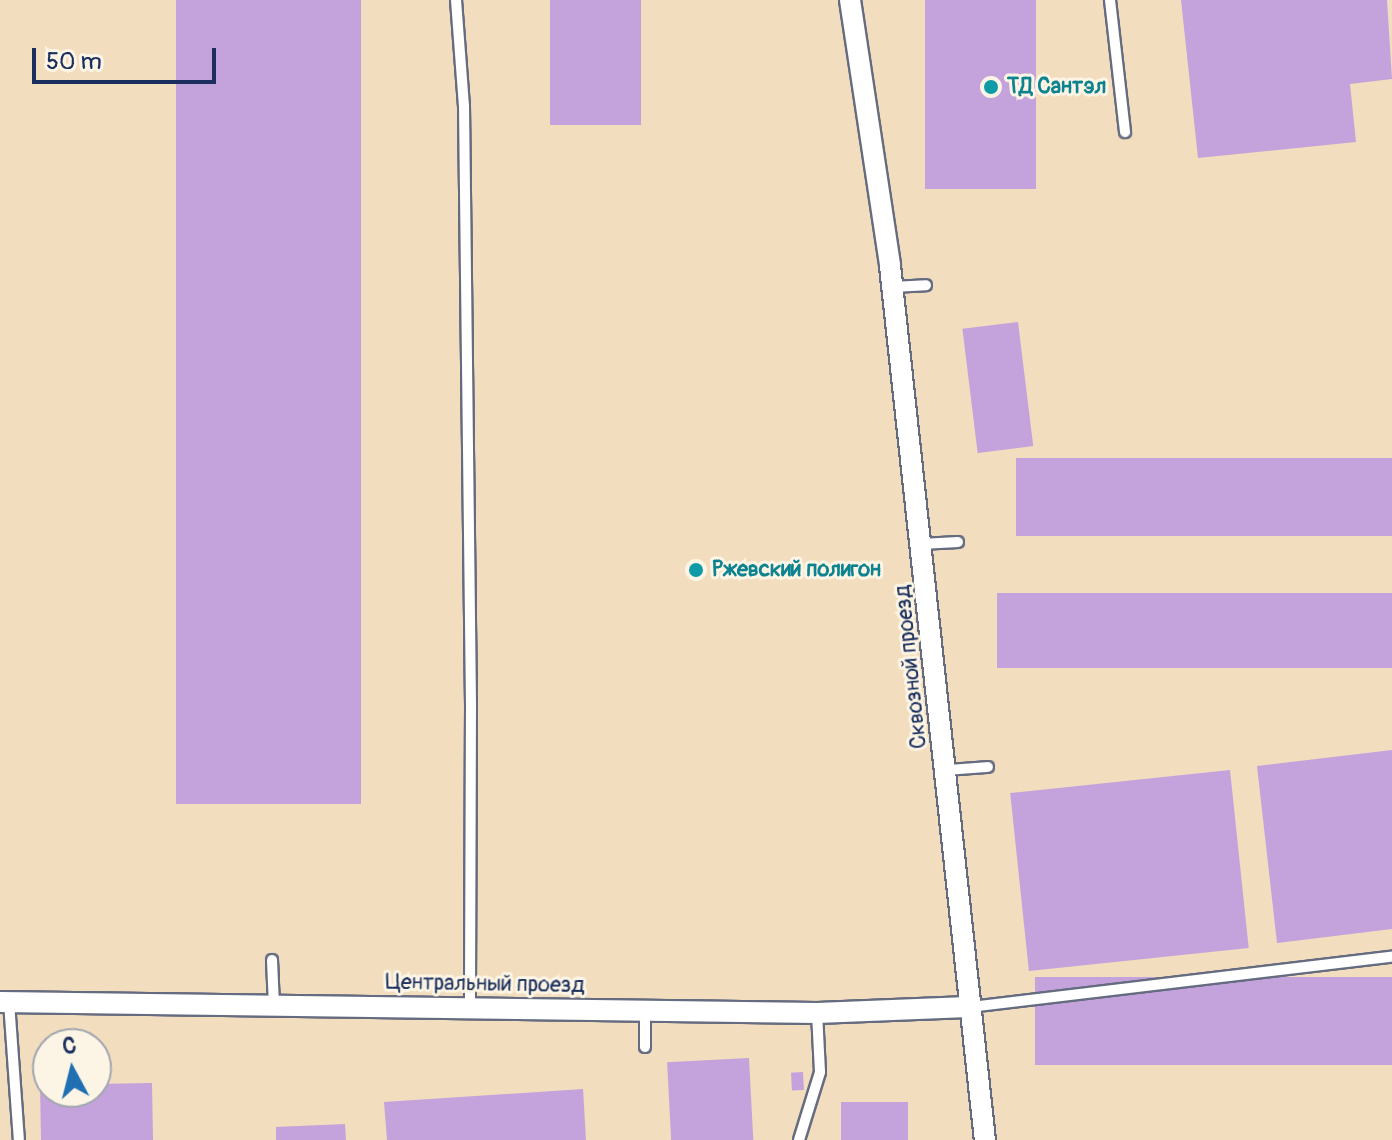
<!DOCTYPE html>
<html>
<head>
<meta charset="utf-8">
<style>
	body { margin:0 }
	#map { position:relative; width:1392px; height:1140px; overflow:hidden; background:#f2ddbe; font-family:Pangolin,sans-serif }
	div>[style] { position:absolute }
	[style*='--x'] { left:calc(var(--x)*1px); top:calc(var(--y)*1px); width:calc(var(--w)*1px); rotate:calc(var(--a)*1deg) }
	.building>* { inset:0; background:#c4a2dc; transform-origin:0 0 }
	.roads { filter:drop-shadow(2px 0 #666c80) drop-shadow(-2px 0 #666c80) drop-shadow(0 2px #666c80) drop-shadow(0 -2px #666c80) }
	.lane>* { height:10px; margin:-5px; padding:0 5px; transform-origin:5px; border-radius:5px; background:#fff }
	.street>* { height:20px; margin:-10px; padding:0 10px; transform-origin:10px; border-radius:10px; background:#fff }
	.dots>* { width:22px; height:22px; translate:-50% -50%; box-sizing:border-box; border:4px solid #fcf5e5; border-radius:50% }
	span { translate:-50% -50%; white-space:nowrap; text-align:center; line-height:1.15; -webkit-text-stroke:6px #fcf5e5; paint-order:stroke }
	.culture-label { font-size:22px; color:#0d838f; font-weight:700 }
	.left { translate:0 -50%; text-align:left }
	.street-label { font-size:22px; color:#1b2f5e }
	.north { position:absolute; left:32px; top:1028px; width:80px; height:80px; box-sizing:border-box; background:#fcf5e5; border:2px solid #a2a6af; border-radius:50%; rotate:353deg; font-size:22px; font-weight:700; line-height:32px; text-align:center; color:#1b2f5e }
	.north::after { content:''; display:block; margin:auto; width:28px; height:36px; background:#1f6fb2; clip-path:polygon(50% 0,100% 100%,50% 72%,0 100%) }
	.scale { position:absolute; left:32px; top:48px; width:184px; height:36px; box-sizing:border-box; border:4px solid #1b2f5e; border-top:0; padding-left:10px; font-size:24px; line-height:28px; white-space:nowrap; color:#1b2f5e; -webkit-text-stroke:6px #fcf5e5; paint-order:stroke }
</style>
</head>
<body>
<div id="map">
	<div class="building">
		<i style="left:176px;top:0;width:185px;height:804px"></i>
		<i style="left:550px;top:0;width:91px;height:125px"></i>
		<i style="left:925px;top:0;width:111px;height:189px"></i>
		<i style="clip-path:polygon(1181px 0,1387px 0,1392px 79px,1350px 84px,1356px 142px,1198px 158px)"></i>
		<i style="left:1018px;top:322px;width:125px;height:56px;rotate:83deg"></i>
		<i style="left:1392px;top:458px;width:78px;height:376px;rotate:90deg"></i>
		<i style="left:1392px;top:593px;width:75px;height:395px;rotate:90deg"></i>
		<i style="clip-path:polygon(1392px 750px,1392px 929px,1277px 943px,1257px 766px)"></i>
		<i style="left:1230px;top:770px;width:179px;height:221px;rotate:84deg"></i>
		<i style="left:1392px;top:977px;width:88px;height:357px;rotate:90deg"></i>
		<i style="left:749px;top:1058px;width:82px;height:82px;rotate:87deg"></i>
		<i style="left:803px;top:1072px;width:18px;height:12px;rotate:87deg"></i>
		<i style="clip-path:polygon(152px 1083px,153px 1140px,41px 1140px,40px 1085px,48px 1084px,48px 1092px,96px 1092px,96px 1084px)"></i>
		<i style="clip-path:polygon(583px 1089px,586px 1140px,387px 1140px,384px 1102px)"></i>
		<i style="left:841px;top:1102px;width:67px;height:38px"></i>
		<i style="clip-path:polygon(345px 1124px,346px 1140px,276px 1140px,276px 1127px)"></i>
	</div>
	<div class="roads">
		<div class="lane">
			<i style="--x:456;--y:0;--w:106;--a:85.7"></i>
			<i style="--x:464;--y:106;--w:599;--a:89.33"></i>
			<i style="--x:471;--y:705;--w:302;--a:90.2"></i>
			<i style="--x:1110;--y:0;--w:133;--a:83.5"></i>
			<i style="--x:892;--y:287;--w:34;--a:-3"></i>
			<i style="--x:921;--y:544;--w:37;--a:-3"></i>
			<i style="--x:947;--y:770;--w:41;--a:-4.2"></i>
			<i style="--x:272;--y:960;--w:45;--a:87.5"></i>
			<i style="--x:9;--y:1002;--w:138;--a:85.9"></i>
			<i style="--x:970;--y:1007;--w:425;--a:-6.8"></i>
			<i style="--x:645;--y:1047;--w:37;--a:-90"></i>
			<i style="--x:799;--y:1140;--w:71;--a:-72.8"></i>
			<i style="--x:820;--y:1072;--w:59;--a:-92.9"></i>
		</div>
		<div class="street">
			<i style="--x:850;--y:0;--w:269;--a:81.4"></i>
			<i style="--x:890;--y:266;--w:879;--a:83.8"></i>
			<i style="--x:0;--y:1002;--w:817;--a:0.77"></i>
			<i style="--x:817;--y:1013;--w:151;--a:-2.3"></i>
		</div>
	</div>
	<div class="dots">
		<i style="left:991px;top:87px;background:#0f9aa8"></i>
		<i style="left:696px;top:570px;background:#0f9aa8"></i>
	</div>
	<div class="culture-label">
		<span class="left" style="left:1007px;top:87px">ТД Сантэл</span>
		<span class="left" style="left:712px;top:570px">Ржевский полигон</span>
	</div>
	<div class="street-label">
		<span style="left:911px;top:667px;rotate:-96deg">Сквозной проезд</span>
		<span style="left:485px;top:984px;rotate:1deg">Центральный проезд</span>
	</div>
	<div class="north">С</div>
	<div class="scale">50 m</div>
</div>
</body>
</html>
